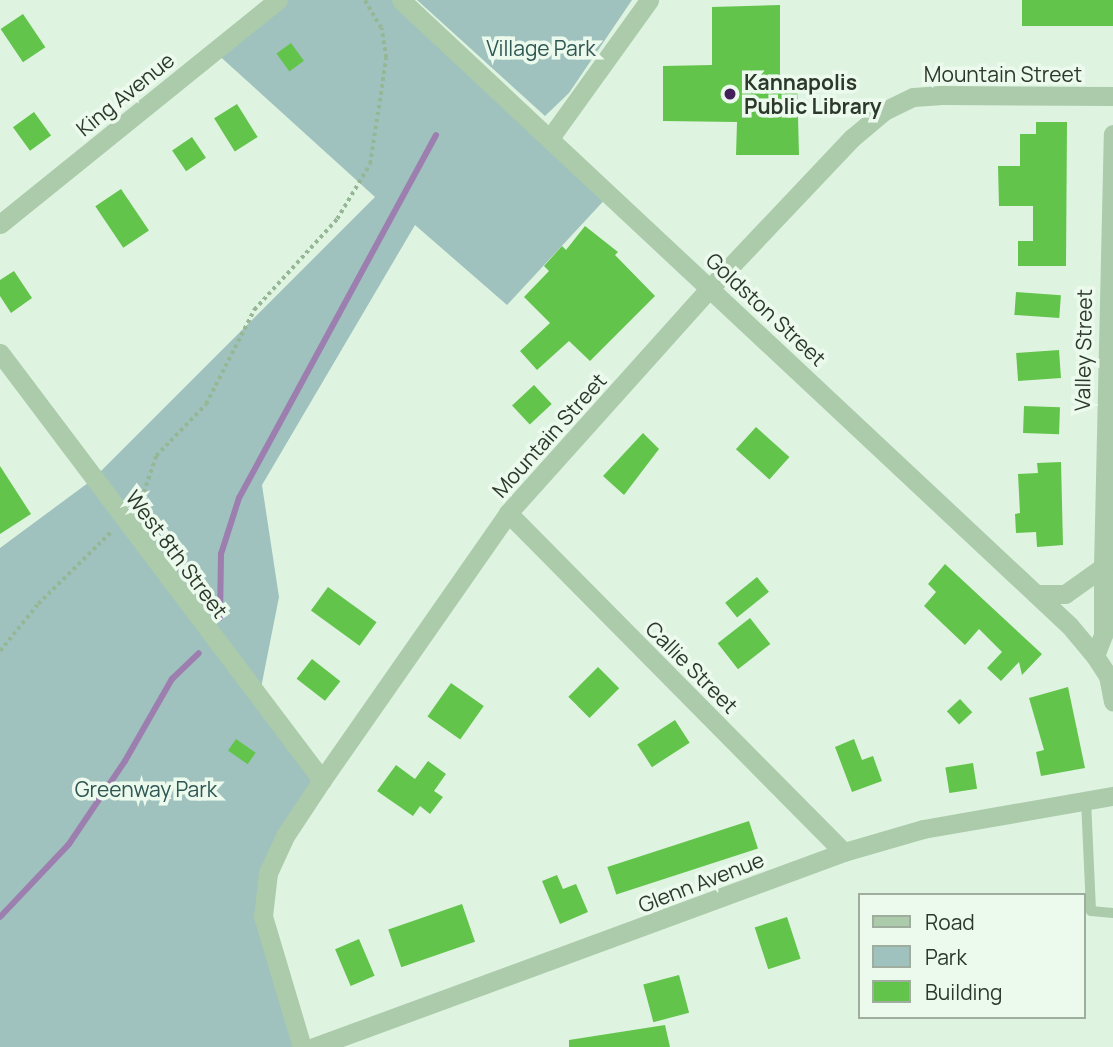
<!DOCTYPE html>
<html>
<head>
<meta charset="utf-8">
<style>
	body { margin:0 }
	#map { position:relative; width:1113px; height:1047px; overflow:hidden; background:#dff3e1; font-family:Manrope,sans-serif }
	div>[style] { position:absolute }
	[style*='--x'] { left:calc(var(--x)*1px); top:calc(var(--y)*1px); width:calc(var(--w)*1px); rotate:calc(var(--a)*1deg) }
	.green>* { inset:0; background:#9fc2be }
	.stream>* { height:6px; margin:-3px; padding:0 3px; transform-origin:3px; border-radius:3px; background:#9c7eaf }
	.building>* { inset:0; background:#63c44c; transform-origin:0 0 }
	.path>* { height:3.5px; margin-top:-1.75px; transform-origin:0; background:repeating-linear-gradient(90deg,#95b795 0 3.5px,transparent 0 7px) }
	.service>* { height:10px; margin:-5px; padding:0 5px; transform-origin:5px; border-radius:5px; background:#abcbab }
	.minor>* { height:19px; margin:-9.5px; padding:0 9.5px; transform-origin:9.5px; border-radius:9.5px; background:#abcbab }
	.dots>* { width:19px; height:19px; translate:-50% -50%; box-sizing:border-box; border:4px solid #ecfaed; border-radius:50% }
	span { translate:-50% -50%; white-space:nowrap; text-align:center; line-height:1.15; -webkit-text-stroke:7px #ecfaed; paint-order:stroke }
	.park-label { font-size:21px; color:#2e5754 }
	.street-label { font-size:21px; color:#2c392a }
	.poi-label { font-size:21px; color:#2c392a; font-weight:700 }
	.left { translate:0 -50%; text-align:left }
	.legend { position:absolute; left:858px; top:893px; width:228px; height:126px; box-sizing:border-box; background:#ecfaed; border:2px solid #9fad9f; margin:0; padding:9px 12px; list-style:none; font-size:21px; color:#2c392a }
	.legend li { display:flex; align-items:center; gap:14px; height:35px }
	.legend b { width:35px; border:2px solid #9fad9f }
</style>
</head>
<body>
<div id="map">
	<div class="green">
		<i style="clip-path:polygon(278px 0,401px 0,610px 194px,507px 305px,415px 225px,262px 485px,279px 597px,259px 698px,322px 780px,280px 847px,263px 916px,302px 1047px,0 1047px,0 548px,92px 480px,375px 197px,214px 51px)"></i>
		<i style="clip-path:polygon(417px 0,632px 0,569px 93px,545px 116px)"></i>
	</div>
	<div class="stream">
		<i style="--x:220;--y:618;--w:64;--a:-89.1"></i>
		<i style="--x:221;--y:554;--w:59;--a:-72.2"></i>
		<i style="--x:239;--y:498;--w:413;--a:-61.5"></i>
		<i style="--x:0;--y:917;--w:100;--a:-46.6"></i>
		<i style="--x:69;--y:844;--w:100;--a:-56"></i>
		<i style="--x:125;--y:761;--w:95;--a:-60.2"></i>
		<i style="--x:172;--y:679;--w:37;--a:-44"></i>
	</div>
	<div class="building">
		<i style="left:1022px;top:0;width:91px;height:26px"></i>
		<i style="clip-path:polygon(780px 5px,780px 79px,797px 79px,799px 155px,736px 155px,737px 122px,663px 121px,663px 66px,712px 65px,712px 7px)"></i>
		<i style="left:23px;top:14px;width:40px;height:27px;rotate:56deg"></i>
		<i style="left:291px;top:43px;width:22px;height:18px;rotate:54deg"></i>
		<i style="left:237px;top:104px;width:39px;height:27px;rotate:58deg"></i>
		<i style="left:34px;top:112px;width:29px;height:26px;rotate:54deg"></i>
		<i style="clip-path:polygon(1036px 122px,1067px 122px,1066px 266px,1018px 266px,1018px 241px,1033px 241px,1033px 206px,999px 206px,998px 166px,1020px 166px,1020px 134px,1036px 134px)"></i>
		<i style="left:192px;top:137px;width:25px;height:24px;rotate:56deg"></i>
		<i style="left:121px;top:189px;width:50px;height:31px;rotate:56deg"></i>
		<i style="clip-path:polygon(585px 226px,618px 252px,615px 255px,655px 296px,590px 361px,569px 341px,537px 370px,520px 351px,550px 323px,524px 297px,549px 271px,544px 266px,562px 246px,566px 250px)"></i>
		<i style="clip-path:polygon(14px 271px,32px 298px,11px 313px,0 296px,0 280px)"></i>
		<i style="left:1016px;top:292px;width:45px;height:23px;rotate:4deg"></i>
		<i style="left:1059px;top:350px;width:28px;height:43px;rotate:86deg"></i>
		<i style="left:534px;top:385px;width:26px;height:30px;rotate:47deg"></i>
		<i style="left:1024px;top:406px;width:36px;height:27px;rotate:2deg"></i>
		<i style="left:756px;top:427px;width:45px;height:30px;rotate:42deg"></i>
		<i style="clip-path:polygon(643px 433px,659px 449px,624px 495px,603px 476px)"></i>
		<i style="clip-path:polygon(1061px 462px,1063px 545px,1037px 547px,1036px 532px,1016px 533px,1015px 514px,1020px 513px,1018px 474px,1038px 473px,1037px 463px)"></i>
		<i style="clip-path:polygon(0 466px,31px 514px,0 534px)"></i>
		<i style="clip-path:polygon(945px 564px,1042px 654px,1022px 675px,1019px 662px,1001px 681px,987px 668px,1002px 652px,979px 629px,965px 645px,924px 606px,936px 592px,928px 584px)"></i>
		<i style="left:757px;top:577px;width:19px;height:41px;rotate:51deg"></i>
		<i style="left:328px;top:587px;width:60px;height:29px;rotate:36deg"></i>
		<i style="left:750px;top:618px;width:33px;height:41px;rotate:52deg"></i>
		<i style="left:312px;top:659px;width:36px;height:25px;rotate:38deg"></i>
		<i style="left:598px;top:667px;width:30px;height:42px;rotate:45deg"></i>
		<i style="left:451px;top:683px;width:40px;height:41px;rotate:35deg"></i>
		<i style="clip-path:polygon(1068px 687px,1085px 768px,1041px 776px,1036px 752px,1044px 750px,1029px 698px)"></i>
		<i style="left:960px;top:699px;width:18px;height:18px;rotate:47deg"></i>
		<i style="left:675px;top:720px;width:27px;height:45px;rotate:57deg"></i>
		<i style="left:236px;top:739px;width:24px;height:14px;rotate:35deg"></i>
		<i style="clip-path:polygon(854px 739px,862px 760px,873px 756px,882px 781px,852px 792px,835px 747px)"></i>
		<i style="clip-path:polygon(428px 761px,446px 774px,434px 791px,443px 797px,430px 814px,420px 806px,413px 816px,377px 791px,396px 765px,415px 779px)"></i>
		<i style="left:973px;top:763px;width:26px;height:28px;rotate:81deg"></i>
		<i style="left:749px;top:821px;width:29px;height:149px;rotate:72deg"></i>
		<i style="clip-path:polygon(557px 875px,563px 889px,576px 884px,588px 912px,560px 924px,542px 881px)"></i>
		<i style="left:462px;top:904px;width:40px;height:78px;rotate:71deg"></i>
		<i style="left:787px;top:917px;width:44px;height:34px;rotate:72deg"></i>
		<i style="left:359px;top:939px;width:40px;height:26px;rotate:67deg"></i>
		<i style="left:679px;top:975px;width:39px;height:37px;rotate:75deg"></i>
		<i style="clip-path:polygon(665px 1025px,670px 1047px,569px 1047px,569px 1040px)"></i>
	</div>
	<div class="path">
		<i style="--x:139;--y:506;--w:53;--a:-71.2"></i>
		<i style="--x:156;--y:456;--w:72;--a:-46.1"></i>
		<i style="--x:206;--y:404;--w:106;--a:-62.9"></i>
		<i style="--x:254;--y:310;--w:123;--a:-47.6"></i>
		<i style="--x:337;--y:219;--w:64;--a:-59"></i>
		<i style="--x:370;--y:164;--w:107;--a:-81.4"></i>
		<i style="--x:386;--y:58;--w:30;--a:-99"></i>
		<i style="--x:381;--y:28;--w:33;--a:-121"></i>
		<i style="--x:0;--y:651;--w:60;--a:-51"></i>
		<i style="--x:38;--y:604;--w:105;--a:-44.6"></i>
	</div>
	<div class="service">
		<i style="--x:1086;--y:800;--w:111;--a:87.4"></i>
		<i style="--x:1091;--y:911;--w:22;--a:5"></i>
	</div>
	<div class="minor">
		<i style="--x:401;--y:0;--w:915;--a:43.1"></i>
		<i style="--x:1069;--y:625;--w:40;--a:50"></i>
		<i style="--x:550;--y:138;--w:170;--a:-54.3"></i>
		<i style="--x:0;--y:224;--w:357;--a:-38.9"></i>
		<i style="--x:0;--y:353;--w:535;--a:52.98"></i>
		<i style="--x:508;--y:513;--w:477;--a:45.3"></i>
		<i style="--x:1103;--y:567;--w:68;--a:90"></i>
		<i style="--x:1103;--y:635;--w:22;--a:111"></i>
		<i style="--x:1095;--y:656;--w:24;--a:57"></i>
		<i style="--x:1108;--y:676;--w:26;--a:79"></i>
		<i style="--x:1036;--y:594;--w:29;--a:0"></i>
		<i style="--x:1065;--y:594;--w:47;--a:-35.4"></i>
		<i style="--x:1103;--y:567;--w:433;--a:-88.7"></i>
		<i style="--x:302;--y:1047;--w:137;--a:-106.6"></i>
		<i style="--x:263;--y:916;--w:43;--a:-83.4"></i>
		<i style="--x:268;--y:873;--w:41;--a:-65.3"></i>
		<i style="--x:285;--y:836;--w:67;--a:-56.5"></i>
		<i style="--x:322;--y:780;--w:325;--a:-55.1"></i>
		<i style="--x:508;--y:513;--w:302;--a:-48.1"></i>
		<i style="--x:710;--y:288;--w:207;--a:-46.6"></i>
		<i style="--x:852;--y:138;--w:42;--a:-40.2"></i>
		<i style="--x:884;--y:111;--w:32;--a:-26"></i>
		<i style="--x:913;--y:97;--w:26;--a:-4"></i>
		<i style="--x:939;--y:95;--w:174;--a:0.3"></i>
		<i style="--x:314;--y:1047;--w:565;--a:-20.2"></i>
		<i style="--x:844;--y:852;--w:82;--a:-16.2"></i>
		<i style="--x:923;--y:829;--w:193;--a:-9.9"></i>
	</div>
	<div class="dots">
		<i style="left:730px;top:94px;background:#44205a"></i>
	</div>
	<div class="park-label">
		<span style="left:541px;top:48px">Village Park</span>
		<span style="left:146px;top:789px">Greenway Park</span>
	</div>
	<div class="street-label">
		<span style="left:1003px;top:74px">Mountain Street</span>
		<span style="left:125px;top:94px;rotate:-39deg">King Avenue</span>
		<span style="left:766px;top:309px;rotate:43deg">Goldston Street</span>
		<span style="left:1083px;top:350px;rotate:-89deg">Valley Street</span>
		<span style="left:549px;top:435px;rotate:-48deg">Mountain Street</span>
		<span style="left:177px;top:554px;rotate:53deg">West 8th Street</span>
		<span style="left:692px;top:667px;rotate:45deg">Callie Street</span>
		<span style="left:701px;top:882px;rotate:-21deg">Glenn Avenue</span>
	</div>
	<div class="poi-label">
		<span class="left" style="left:744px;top:94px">Kannapolis<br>Public Library</span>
	</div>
	<ul class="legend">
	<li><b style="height:9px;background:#abcbab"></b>Road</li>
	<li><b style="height:19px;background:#9fc2be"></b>Park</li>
	<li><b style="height:19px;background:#63c44c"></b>Building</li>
	</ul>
</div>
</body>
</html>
